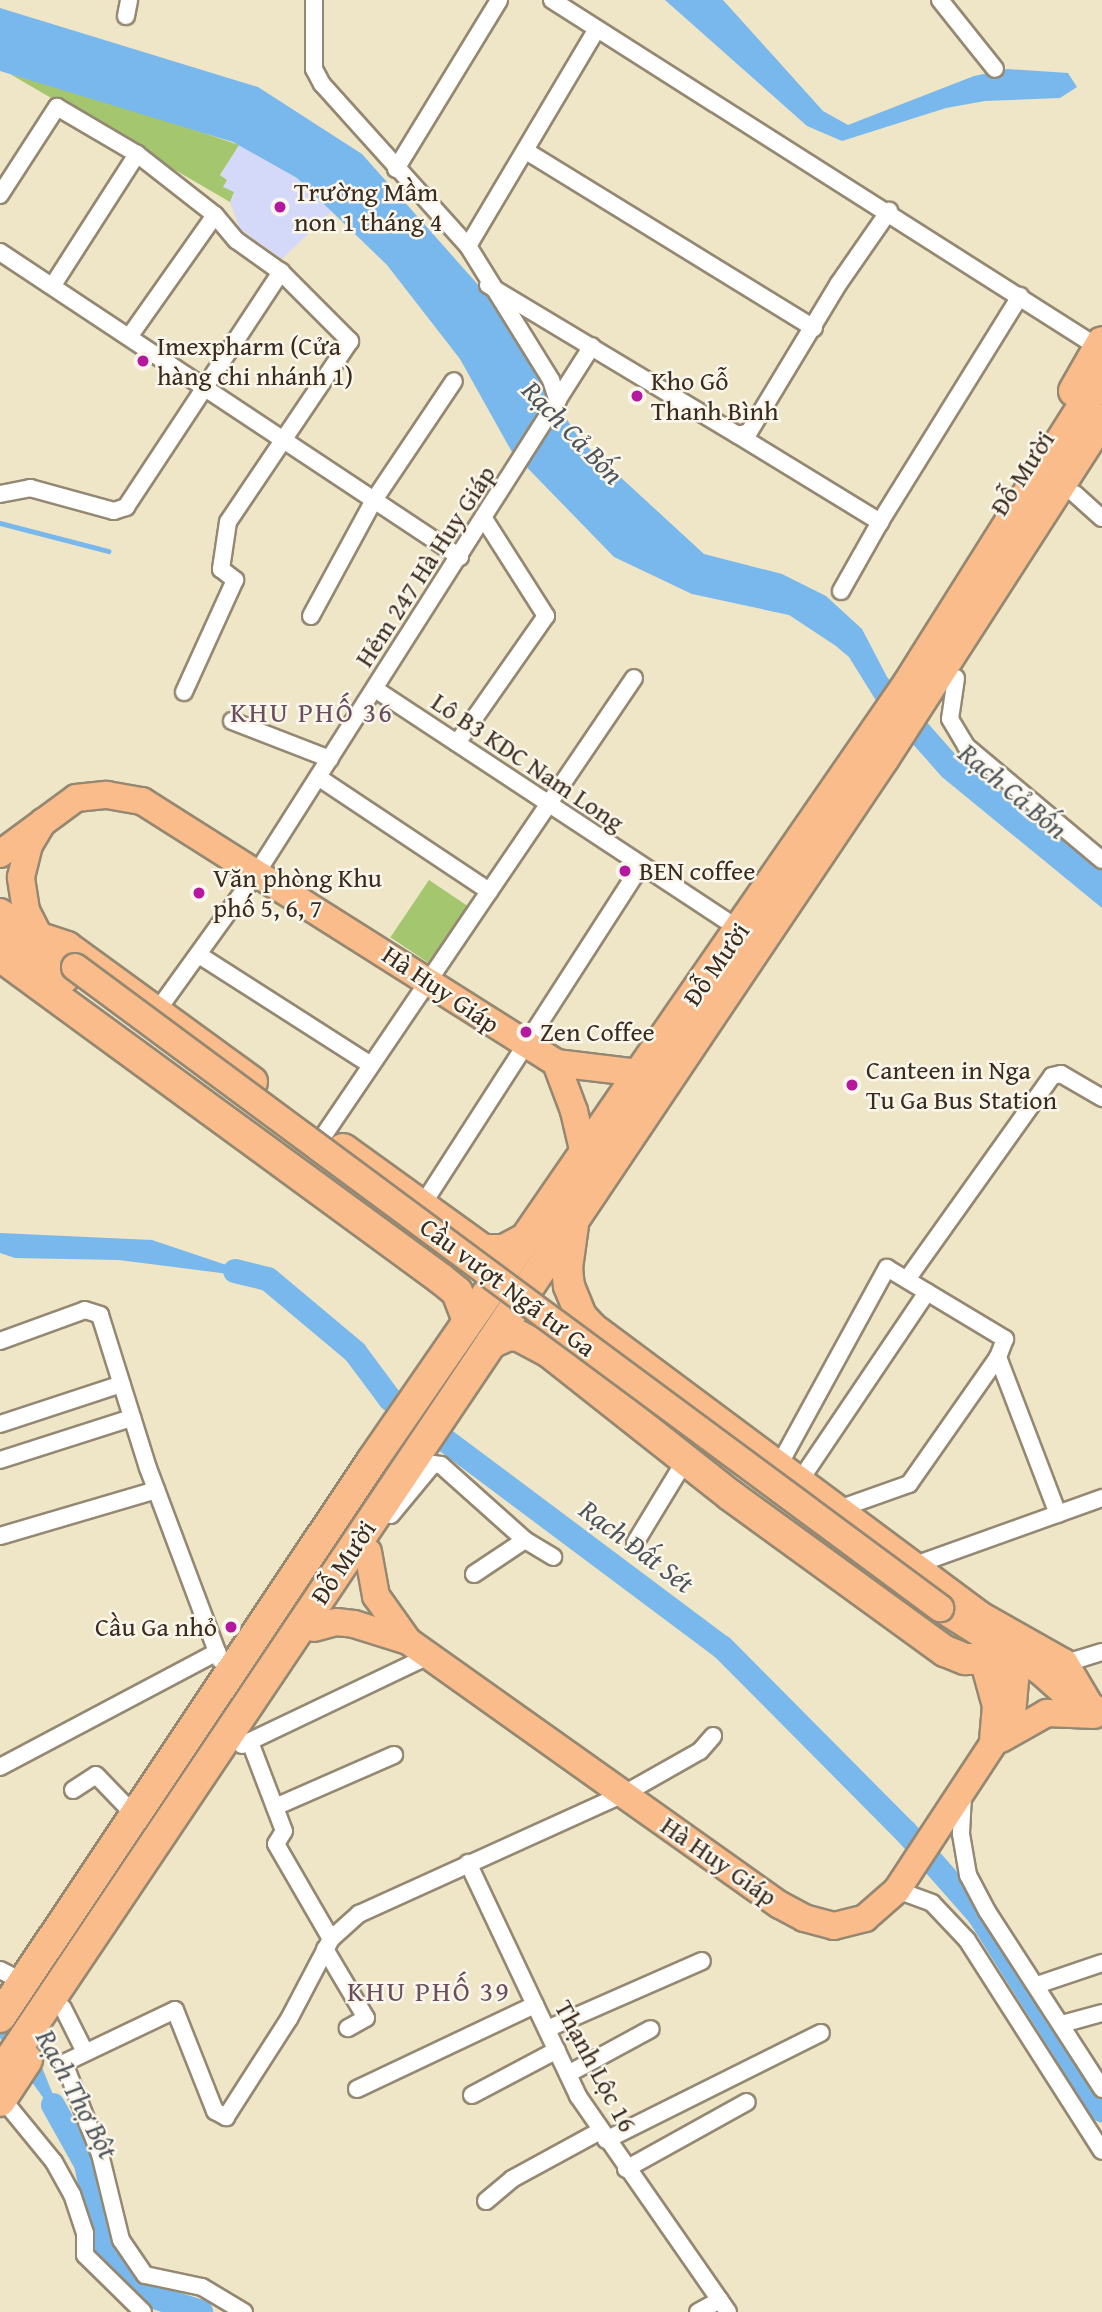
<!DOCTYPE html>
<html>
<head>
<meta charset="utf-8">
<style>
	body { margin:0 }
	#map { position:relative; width:1102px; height:2312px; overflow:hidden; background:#efe5c7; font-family:"Gentium Book Plus",serif }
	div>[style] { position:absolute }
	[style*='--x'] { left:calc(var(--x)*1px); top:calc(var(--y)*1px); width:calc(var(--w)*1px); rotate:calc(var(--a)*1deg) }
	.built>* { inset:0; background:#d4d8f9 }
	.green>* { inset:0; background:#a4c66f; transform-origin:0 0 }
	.water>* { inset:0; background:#79b8ec }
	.stream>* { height:4.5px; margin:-2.25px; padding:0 2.25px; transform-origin:2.25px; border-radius:2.25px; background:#79b8ec }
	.river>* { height:24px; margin:-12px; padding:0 12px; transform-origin:12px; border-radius:12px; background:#79b8ec }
	.roads { filter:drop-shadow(2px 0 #958872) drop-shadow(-2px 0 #958872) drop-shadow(0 2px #958872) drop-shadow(0 -2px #958872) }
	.street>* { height:16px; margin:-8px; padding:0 8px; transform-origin:8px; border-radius:8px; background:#fff }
	.primary>* { height:26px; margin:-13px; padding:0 13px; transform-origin:13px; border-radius:13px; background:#fabc8b }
	.highway>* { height:30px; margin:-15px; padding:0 15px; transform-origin:15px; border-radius:15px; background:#fabc8b }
	.bridges { filter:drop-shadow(2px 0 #958872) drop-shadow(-2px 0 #958872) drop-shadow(0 2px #958872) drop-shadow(0 -2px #958872) }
	.primary-bridge>* { height:26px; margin:-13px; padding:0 13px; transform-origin:13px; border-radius:13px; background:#fabc8b }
	.dots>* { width:19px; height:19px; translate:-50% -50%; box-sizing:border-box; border:4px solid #fbf7ec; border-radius:50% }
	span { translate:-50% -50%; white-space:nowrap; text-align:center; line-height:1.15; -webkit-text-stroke:5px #fbf7ec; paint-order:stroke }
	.poi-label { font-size:26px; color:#3b2a1e }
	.left { translate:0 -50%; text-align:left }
	.right { translate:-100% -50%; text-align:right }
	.street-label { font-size:26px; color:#3b2a1e }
	.water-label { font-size:28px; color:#4e555c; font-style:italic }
	.neighbourhood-label { font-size:28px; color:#6a4e5e; letter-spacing:2px }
</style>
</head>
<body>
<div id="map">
	<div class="built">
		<i style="clip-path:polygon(239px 145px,297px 178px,332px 211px,282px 259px,240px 229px,230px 202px,234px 195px,223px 187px,220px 176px)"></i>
	</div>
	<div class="green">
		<i style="clip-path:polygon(10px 74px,110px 101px,239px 145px,220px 175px,227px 180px,223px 187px,234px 192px,230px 202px)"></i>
		<i style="left:429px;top:880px;width:47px;height:69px;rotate:34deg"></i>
	</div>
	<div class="water">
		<i style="clip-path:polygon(665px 0,723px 0,823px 111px,848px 125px,974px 76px,1007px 69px,1068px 73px,1077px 87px,1060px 98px,985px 101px,946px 108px,842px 141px,807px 126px)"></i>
		<i style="clip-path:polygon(0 8px,258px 87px,362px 154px,488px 296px,580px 440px,704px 554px,782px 574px,826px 596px,862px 629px,887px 677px,955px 754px,1102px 870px,1102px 908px,942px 777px,880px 707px,849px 657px,836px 646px,789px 615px,692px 594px,614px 557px,512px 452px,460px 359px,387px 265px,297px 178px,233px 142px,0 71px)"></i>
		<i style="clip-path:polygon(0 1233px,152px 1240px,268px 1279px,119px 1260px,15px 1258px,0 1253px)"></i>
		<i style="clip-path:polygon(0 1997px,35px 2050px,68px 2132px,0 2038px)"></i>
	</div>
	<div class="stream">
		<i style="--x:0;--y:523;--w:112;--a:14.5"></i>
	</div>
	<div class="river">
		<i style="--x:235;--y:1271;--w:34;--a:14"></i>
		<i style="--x:268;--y:1279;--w:114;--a:40"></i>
		<i style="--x:355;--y:1352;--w:59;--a:53.3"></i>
		<i style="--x:390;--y:1399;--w:414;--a:36.8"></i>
		<i style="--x:722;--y:1647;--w:260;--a:45.2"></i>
		<i style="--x:905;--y:1831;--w:112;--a:48.6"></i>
		<i style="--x:979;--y:1915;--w:231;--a:57.8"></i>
		<i style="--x:53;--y:2105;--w:68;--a:60.8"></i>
		<i style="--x:86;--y:2164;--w:75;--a:78.4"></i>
		<i style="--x:101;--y:2237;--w:39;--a:66"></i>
		<i style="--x:117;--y:2273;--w:35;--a:37"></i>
		<i style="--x:145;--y:2294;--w:59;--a:17.8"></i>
	</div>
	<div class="roads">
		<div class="street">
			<i style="--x:314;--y:0;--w:69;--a:90"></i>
			<i style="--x:314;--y:69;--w:17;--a:62"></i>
			<i style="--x:322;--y:84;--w:218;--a:48"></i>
			<i style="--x:468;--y:246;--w:158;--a:58.2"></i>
			<i style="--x:551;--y:380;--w:22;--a:72"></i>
			<i style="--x:552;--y:0;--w:648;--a:32.46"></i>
			<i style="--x:940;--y:0;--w:88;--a:51.4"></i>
			<i style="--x:126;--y:16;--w:16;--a:-79"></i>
			<i style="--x:526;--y:151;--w:338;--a:31.6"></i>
			<i style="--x:396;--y:169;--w:198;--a:-58.6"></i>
			<i style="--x:0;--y:195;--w:105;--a:-57.1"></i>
			<i style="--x:57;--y:107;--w:93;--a:30.4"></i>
			<i style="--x:137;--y:154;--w:99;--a:38"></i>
			<i style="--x:215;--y:215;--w:33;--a:50"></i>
			<i style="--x:236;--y:240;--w:55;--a:35.4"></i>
			<i style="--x:281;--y:272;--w:98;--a:45"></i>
			<i style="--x:350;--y:341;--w:218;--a:124"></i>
			<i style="--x:228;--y:522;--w:48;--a:98.5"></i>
			<i style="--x:221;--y:569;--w:18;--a:38"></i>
			<i style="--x:235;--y:580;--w:123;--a:114.5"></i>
			<i style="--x:468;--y:246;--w:252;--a:-59.3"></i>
			<i style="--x:0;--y:252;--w:552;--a:33.55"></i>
			<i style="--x:53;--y:285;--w:156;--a:-57.3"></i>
			<i style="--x:488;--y:285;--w:292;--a:31"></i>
			<i style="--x:738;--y:435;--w:11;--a:-15"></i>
			<i style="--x:749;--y:432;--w:174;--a:-58.9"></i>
			<i style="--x:839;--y:283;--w:88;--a:-55.2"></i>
			<i style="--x:129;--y:337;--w:149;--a:-54.8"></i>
			<i style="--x:738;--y:435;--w:167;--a:31.5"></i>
			<i style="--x:880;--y:522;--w:266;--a:-58.2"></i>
			<i style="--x:0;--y:494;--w:31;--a:-11"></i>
			<i style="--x:30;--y:488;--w:87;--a:15.3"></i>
			<i style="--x:114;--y:511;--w:13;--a:-18"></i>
			<i style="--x:126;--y:507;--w:282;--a:-56.6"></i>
			<i style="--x:1075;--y:494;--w:36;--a:42"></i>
			<i style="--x:841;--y:591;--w:79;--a:-60.5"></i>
			<i style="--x:311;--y:616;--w:132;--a:-61.5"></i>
			<i style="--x:374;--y:500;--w:143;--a:-56.1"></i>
			<i style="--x:956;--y:678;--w:41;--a:98.3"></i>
			<i style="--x:950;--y:719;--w:31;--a:59"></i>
			<i style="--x:966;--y:746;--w:177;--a:40"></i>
			<i style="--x:375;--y:689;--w:419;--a:33.4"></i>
			<i style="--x:232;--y:721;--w:105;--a:21.2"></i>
			<i style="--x:457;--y:743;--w:155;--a:-55"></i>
			<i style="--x:546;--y:616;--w:117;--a:-122.5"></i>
			<i style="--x:318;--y:777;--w:206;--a:33.7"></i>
			<i style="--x:199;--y:955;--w:204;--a:32.6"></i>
			<i style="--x:157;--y:1011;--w:173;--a:-54.2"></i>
			<i style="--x:258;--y:871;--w:622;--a:-57.54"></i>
			<i style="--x:324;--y:1135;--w:552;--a:-55.85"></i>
			<i style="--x:421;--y:1207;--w:404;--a:-57.2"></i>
			<i style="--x:908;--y:1278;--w:248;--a:-54.5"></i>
			<i style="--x:1052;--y:1076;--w:9;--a:-13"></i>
			<i style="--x:1061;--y:1074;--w:48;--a:30.3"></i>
			<i style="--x:0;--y:1341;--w:90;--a:-20"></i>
			<i style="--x:85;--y:1310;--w:16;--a:18"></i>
			<i style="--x:100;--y:1315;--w:160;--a:72.6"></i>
			<i style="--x:148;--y:1468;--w:205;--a:69.4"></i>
			<i style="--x:998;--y:1357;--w:168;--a:69.1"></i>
			<i style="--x:0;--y:1424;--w:128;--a:-18.2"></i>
			<i style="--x:0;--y:1460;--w:139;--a:-17.7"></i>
			<i style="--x:778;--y:1467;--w:227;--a:-61.3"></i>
			<i style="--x:887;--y:1268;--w:138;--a:31"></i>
			<i style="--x:1005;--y:1339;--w:19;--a:111"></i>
			<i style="--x:998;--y:1357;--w:155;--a:125"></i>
			<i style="--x:909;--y:1484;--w:77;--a:160.4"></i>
			<i style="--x:799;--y:1482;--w:229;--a:-56"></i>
			<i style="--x:391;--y:1515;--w:66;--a:-50.5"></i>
			<i style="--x:433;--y:1464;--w:8;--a:7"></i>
			<i style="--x:441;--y:1465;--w:113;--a:41.8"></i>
			<i style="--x:525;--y:1540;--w:33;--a:31"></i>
			<i style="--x:0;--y:1536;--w:163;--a:-16.4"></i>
			<i style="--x:635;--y:1543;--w:98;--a:-58.7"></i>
			<i style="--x:912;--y:1566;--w:202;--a:-19.7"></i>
			<i style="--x:474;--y:1574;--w:61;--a:-33.7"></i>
			<i style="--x:1063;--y:1664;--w:41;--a:-17.1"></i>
			<i style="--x:250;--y:1742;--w:95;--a:69.1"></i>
			<i style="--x:284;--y:1831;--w:15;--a:122"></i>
			<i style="--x:276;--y:1844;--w:110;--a:59.9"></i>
			<i style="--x:242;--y:1745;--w:207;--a:-25.5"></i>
			<i style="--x:0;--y:1767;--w:246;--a:-27.9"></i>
			<i style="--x:73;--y:1790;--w:27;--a:-33"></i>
			<i style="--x:96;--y:1775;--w:42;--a:46"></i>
			<i style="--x:963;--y:1795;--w:39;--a:93"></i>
			<i style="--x:961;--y:1834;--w:42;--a:80.3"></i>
			<i style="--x:968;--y:1875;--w:41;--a:62.2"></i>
			<i style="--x:987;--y:1911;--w:212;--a:57.1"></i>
			<i style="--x:275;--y:1807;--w:130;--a:-23.6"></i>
			<i style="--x:468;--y:1863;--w:258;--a:64.7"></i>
			<i style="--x:578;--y:2096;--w:263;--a:55.2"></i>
			<i style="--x:897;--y:1890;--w:37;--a:20"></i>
			<i style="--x:932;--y:1903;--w:51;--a:46.6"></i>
			<i style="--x:967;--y:1940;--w:250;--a:57.4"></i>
			<i style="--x:325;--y:1949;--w:80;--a:59.3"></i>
			<i style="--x:366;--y:2018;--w:21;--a:151"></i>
			<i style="--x:0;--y:1970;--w:13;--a:27"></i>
			<i style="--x:1037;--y:1985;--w:69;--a:-18.7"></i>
			<i style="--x:63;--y:2008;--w:49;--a:63.4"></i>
			<i style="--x:1062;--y:2024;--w:41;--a:-15.4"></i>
			<i style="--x:547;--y:2029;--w:169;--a:-23.7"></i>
			<i style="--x:568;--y:2074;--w:94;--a:-28.5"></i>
			<i style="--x:357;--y:2089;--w:197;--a:-25.3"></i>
			<i style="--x:472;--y:2095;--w:96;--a:-27.9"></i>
			<i style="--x:0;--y:2096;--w:85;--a:50.7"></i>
			<i style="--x:54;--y:2162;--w:37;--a:61"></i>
			<i style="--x:72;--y:2194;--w:41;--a:71.6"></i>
			<i style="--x:85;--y:2233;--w:22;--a:90"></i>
			<i style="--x:85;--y:2255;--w:81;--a:44.5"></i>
			<i style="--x:606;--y:2140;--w:240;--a:-26.5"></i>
			<i style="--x:626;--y:2169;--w:138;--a:-29"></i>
			<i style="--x:486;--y:2201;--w:34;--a:-40"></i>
			<i style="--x:512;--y:2179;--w:100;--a:-28.6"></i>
			<i style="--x:244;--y:2312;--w:49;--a:-149.2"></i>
			<i style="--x:202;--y:2287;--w:58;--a:-168.1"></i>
			<i style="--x:145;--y:2275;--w:42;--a:-124.4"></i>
			<i style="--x:121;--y:2240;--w:89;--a:-103.7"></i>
			<i style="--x:100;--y:2154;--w:98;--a:-111.6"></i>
			<i style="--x:64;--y:2063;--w:123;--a:-25.5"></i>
			<i style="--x:175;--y:2010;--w:109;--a:68.4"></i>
			<i style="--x:215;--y:2111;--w:13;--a:29"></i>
			<i style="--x:226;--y:2117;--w:117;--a:-57.3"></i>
			<i style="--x:289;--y:2019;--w:90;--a:-62.3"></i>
			<i style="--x:331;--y:1939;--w:38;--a:-42"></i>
			<i style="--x:359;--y:1914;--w:291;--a:-24.4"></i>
			<i style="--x:624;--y:1794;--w:87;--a:-29.5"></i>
			<i style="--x:700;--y:1751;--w:20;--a:-49"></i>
			<i style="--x:698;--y:2312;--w:25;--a:-29"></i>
		</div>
		<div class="primary">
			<i style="--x:0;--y:854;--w:94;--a:-36.4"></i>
			<i style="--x:76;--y:798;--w:31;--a:-6"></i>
			<i style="--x:107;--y:795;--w:36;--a:10"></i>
			<i style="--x:142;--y:801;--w:490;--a:32.3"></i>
			<i style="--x:556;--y:1063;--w:85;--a:6.8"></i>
			<i style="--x:0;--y:912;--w:46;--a:32.7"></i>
			<i style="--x:0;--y:933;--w:80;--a:34.9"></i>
			<i style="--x:40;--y:938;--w:31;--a:-117"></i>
			<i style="--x:26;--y:910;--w:33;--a:-99"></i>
			<i style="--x:21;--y:877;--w:33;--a:-76"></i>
			<i style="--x:29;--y:845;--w:27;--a:-59"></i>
			<i style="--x:556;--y:1063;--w:51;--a:69.4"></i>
			<i style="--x:574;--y:1111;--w:44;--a:76.9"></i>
			<i style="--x:368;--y:1552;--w:45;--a:79.7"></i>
			<i style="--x:376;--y:1596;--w:55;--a:54.6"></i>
			<i style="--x:940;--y:1608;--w:118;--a:32.2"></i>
			<i style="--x:1040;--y:1671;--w:38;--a:42"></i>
			<i style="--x:1068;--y:1696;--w:38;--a:25"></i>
			<i style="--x:314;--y:1628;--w:23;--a:-15"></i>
			<i style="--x:336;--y:1622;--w:18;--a:6"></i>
			<i style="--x:354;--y:1624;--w:57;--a:17.5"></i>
			<i style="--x:408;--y:1641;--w:456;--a:35.4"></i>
			<i style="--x:780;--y:1905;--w:27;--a:28"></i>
			<i style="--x:804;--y:1918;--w:31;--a:15"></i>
			<i style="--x:834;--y:1926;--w:32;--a:-14"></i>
			<i style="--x:865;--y:1918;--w:43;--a:-41.2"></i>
			<i style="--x:897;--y:1890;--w:209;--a:-56.7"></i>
			<i style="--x:1012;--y:1715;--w:36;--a:-85"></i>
			<i style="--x:1015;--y:1679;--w:31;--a:-112"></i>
			<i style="--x:983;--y:1659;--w:49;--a:74.5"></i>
			<i style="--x:996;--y:1706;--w:32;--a:95"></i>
			<i style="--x:1001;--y:1739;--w:53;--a:-29.5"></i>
			<i style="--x:1047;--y:1713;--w:47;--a:2.4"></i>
		</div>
		<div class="highway">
			<i style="--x:1074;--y:391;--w:56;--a:-60.3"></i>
			<i style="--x:40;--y:938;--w:28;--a:18"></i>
			<i style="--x:67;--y:947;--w:229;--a:36.1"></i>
			<i style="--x:0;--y:956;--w:545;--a:36.2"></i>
			<i style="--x:440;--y:1278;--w:22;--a:39"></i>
			<i style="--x:457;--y:1292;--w:31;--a:69"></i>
			<i style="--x:343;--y:1149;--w:173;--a:35.8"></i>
			<i style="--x:483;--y:1250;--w:21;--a:0"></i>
			<i style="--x:504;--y:1250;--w:26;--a:-28"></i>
			<i style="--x:573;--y:1225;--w:43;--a:97.9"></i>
			<i style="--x:567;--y:1268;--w:18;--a:84"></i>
			<i style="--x:569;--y:1286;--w:32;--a:68"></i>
			<i style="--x:581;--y:1316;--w:16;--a:47"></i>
			<i style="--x:592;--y:1328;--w:482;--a:36.7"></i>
			<i style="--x:978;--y:1616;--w:98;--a:29.5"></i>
			<i style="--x:1063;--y:1664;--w:49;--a:59.2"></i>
			<i style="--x:491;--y:1343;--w:20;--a:-24"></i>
			<i style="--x:509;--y:1335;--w:10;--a:6"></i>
			<i style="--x:519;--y:1336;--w:34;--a:28"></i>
			<i style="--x:549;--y:1352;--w:231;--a:38.3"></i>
			<i style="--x:730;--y:1495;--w:266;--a:36"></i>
			<i style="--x:945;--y:1651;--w:22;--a:22"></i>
			<i style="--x:965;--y:1659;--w:18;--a:0"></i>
			<i style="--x:0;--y:2017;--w:669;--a:-56.21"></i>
			<i style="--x:372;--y:1461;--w:944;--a:-55.4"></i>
			<i style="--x:908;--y:684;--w:364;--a:-57.8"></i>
			<i style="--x:0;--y:2074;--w:1585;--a:-56.11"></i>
			<i style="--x:884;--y:758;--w:402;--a:-57.2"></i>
			<i style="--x:0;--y:2101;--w:49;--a:-56.6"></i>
		</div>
	</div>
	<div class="bridges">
		<div class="primary-bridge">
			<i style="--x:75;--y:967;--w:1077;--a:36.54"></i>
		</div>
	</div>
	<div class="dots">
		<i style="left:280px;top:207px;background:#b5179e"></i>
		<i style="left:143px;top:361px;background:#b5179e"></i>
		<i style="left:637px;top:396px;background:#b5179e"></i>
		<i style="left:625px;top:871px;background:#b5179e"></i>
		<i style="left:199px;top:893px;background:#b5179e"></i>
		<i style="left:526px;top:1032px;background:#b5179e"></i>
		<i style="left:852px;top:1085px;background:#b5179e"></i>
		<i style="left:231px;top:1627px;background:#b5179e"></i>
	</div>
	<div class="poi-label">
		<span class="left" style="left:294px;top:207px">Trường Mầm<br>non 1 tháng 4</span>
		<span class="left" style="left:157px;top:361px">Imexpharm (Cửa<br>hàng chi nhánh 1)</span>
		<span class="left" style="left:651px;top:396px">Kho Gỗ<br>Thanh Bình</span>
		<span class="left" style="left:639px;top:871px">BEN coffee</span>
		<span class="left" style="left:213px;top:893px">Văn phòng Khu<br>phố 5, 6, 7</span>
		<span class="left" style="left:540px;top:1032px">Zen Coffee</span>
		<span class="left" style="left:866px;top:1085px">Canteen in Nga<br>Tu Ga Bus Station</span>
		<span class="right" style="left:217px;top:1627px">Cầu Ga nhỏ</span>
	</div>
	<div class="street-label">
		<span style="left:1022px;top:473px;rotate:-57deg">Đỗ Mười</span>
		<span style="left:425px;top:566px;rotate:-57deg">Hẻm 247 Hà Huy Giáp</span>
		<span style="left:528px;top:762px;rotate:34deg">Lô B3 KDC Nam Long</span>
		<span style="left:716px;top:964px;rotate:-55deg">Đỗ Mười</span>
		<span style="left:441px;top:989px;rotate:34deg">Hà Huy Giáp</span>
		<span style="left:508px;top:1287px;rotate:37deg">Cầu vượt Ngã tư Ga</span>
		<span style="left:343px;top:1562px;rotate:-56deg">Đỗ Mười</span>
		<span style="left:719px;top:1861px;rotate:35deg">Hà Huy Giáp</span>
		<span style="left:596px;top:2066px;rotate:62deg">Thạnh Lộc 16</span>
	</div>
	<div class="water-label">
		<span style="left:573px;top:432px;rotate:46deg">Rạch Cả Bốn</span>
		<span style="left:1013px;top:791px;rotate:40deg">Rạch Cả Bốn</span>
		<span style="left:637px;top:1546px;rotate:37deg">Rạch Đất Sét</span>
		<span style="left:77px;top:2094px;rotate:62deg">Rạch Thợ Bột</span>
	</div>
	<div class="neighbourhood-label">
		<span style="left:312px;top:712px">KHU PHỐ 36</span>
		<span style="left:429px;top:1991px">KHU PHỐ 39</span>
	</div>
</div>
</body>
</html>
